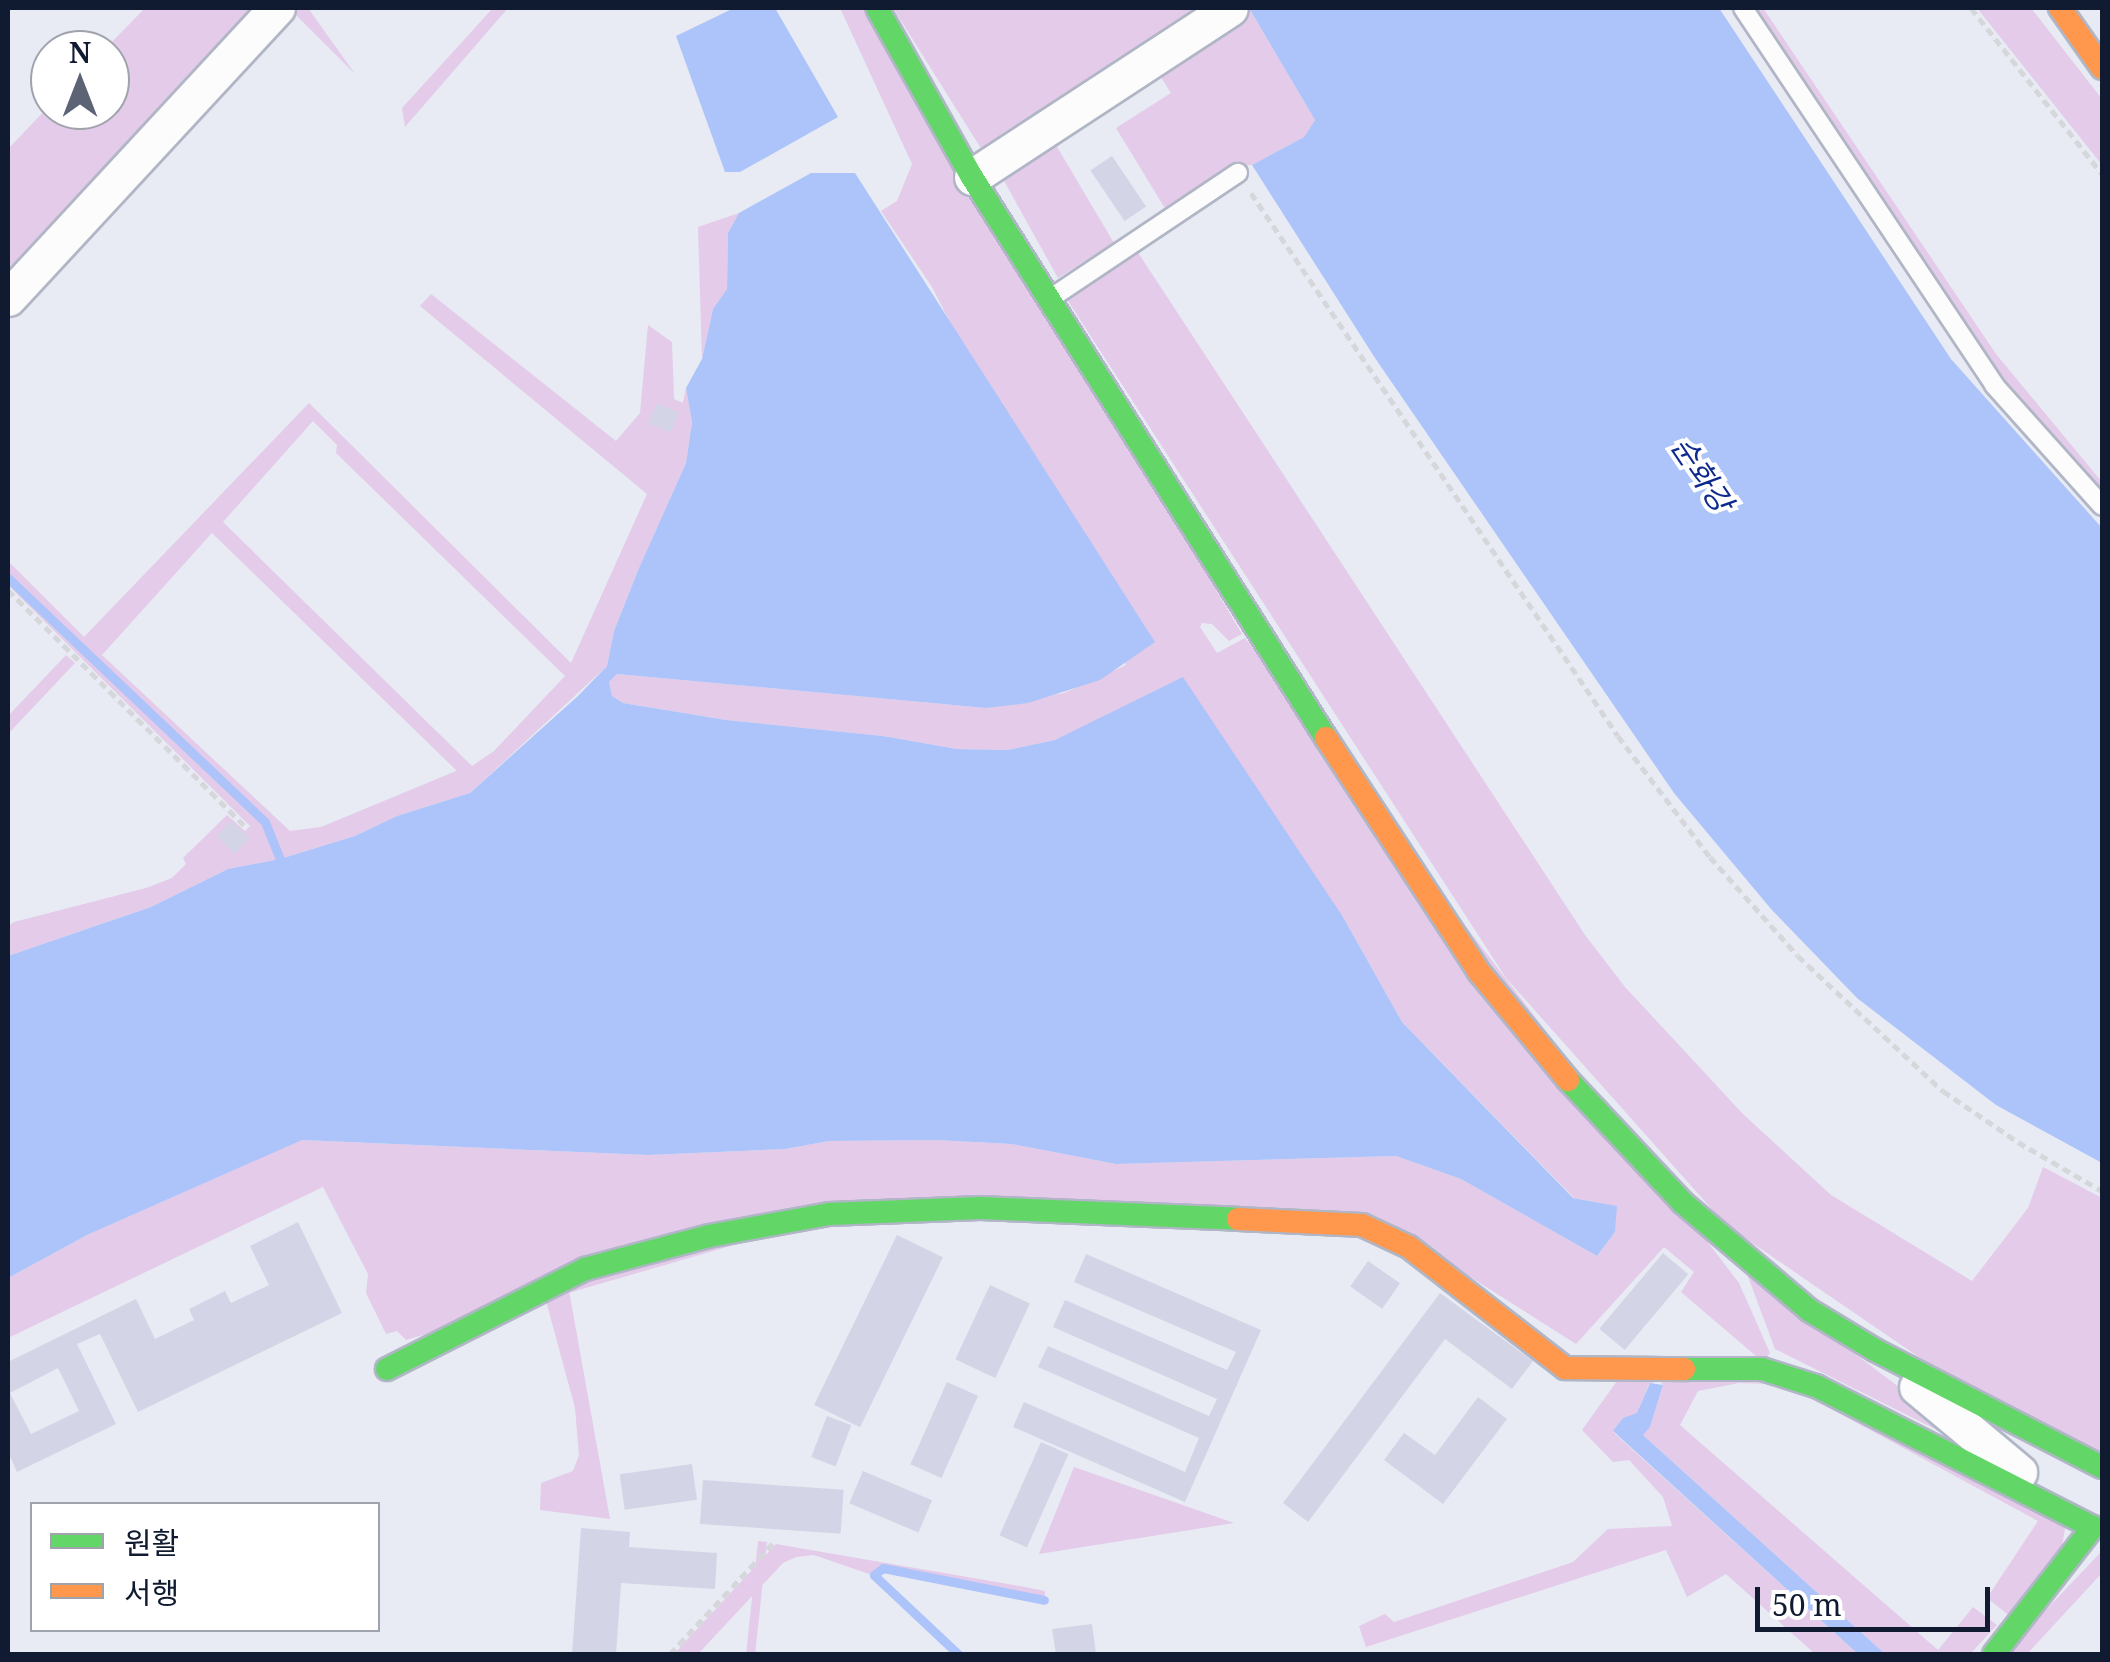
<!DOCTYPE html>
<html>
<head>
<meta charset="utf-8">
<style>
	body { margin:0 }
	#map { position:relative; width:2110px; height:1662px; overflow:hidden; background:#e8ebf3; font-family:"Noto Serif","Noto Sans KR",serif }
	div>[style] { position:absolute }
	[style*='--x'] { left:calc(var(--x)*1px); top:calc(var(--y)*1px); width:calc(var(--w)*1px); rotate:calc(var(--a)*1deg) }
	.green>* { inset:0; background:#e3cbe9; transform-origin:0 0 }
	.water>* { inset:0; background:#acc4f9 }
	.stream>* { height:9px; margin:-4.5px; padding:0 4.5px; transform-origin:4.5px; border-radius:4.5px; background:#acc4f9 }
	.building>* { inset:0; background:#d4d4e7; transform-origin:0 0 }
	.path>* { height:5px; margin-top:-2.5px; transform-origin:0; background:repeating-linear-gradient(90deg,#d6d7db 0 8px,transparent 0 13px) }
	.roads { filter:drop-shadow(2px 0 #b0b6c5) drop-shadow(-2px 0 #b0b6c5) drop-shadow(0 2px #b0b6c5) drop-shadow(0 -2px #b0b6c5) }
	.lane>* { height:18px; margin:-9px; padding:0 9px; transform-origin:9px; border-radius:9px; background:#fcfcfd }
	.street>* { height:35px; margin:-17.5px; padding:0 17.5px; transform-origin:17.5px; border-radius:17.5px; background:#fcfcfd }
	.fast>* { height:22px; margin:-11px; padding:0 11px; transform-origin:11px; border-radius:11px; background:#63d668 }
	.slow>* { height:22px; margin:-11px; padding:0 11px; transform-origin:11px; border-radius:11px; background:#ff974d }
	span { translate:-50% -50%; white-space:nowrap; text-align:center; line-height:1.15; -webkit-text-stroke:8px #fff; paint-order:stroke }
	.water-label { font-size:30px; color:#0f2a8e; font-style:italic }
	.frame { position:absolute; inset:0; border:10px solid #101a30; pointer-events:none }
	.legend { position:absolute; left:30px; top:1502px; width:350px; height:130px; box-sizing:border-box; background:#fff; border:2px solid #9fa3ac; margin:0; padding:12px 18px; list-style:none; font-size:30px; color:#101a30 }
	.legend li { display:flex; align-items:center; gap:20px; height:50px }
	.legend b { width:50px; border:2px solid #9fa3ac }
	.north { position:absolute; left:30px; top:30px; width:100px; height:100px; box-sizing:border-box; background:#fff; border:2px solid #9fa3ac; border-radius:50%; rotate:0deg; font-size:28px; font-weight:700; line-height:40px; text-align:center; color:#101a30 }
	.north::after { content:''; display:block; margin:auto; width:35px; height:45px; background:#5c6374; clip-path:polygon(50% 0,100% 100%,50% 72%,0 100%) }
	.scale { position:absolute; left:1755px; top:1587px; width:235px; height:45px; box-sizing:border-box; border:5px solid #101a30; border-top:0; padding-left:12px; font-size:30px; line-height:35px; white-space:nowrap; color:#101a30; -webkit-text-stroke:8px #fff; paint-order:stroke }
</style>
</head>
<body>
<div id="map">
	<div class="green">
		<i style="clip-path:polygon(145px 8px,259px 8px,8px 282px,8px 149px,50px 105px,50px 110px,110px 110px,110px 50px,104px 50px)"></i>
		<i style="clip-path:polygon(288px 8px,308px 8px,355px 74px,292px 11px)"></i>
		<i style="clip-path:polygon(493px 8px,508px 8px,405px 127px,402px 108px)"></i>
		<i style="clip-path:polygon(840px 8px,872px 8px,1242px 634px,1229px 641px,1212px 624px,1202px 623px,1200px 627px,1217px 653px,1245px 638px,1739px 1283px,1770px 1353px,1763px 1362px,1681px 1292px,1694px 1272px,1664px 1247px,1576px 1344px,1407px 1237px,879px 1203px,406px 1340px,397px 1331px,386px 1334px,366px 1293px,368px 1274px,323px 1187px,8px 1338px,8px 1278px,87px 1235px,301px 1140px,648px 1155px,785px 1149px,829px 1141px,935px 1140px,1012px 1144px,1116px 1164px,1396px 1156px,1461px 1179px,1597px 1256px,1615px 1232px,1616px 1206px,1574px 1198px,1402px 1022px,1343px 917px,1087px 726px,1055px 740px,1008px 750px,957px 749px,883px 736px,726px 720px,623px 703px,612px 696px,609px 682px,617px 674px,986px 708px,1064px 693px,1126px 665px,932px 287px,881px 211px,897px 201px,912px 164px)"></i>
		<i style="clip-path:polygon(893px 8px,1249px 8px,1315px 120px,1304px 137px,1252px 165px,1239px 165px,1166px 210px,1116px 128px,1171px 93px,1153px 65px,982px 150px)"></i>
		<i style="clip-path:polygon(1750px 8px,1763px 8px,1996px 354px,2102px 482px,2102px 494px,2006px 387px)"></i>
		<i style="clip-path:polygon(1977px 8px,2031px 8px,2102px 99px,2102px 165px)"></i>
		<i style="clip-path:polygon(1053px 140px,1114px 243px,1058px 278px,1003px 179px,1005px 172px)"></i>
		<i style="clip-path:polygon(739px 213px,728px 233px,727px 289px,713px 309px,702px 359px,698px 227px)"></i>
		<i style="clip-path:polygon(1137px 251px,1585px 935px,1625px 987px,1743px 1114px,1831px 1195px,1972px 1281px,2028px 1208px,2043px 1167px,2102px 1198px,2102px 1453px,1945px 1375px,1726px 1225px,1506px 978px,1066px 298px)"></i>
		<i style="clip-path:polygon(evenodd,431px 294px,616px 441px,640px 413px,648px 325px,672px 342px,674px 399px,683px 403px,686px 388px,692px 421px,686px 463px,639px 568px,614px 631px,607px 666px,470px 793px,397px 816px,355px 836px,280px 859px,228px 869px,151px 907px,8px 956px,8px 926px,14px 922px,146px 888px,172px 878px,186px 864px,183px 858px,227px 815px,245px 831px,250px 826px,8px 585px,8px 561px,84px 637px,309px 403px,571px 663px,647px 494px,420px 306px,431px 294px,313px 421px,337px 445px,336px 453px,565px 676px,494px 751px,472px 766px,223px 522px,313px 421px,431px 294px,212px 533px,456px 770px,456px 771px,321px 827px,290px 831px,102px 655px,212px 533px)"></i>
		<i style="clip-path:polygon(66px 655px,75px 663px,8px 734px,8px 716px)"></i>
		<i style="clip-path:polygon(1746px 1271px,1991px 1457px,1775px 1349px)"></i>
		<i style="clip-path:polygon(568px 1285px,610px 1519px,540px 1510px,541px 1483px,573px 1471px,579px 1455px,575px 1408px,545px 1297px)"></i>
		<i style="clip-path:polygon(1639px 1367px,1661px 1373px,1753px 1375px,1817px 1389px,1889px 1424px,2045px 1511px,2065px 1528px,2062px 1547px,2011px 1617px,1987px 1598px,2038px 1521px,1800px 1392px,1771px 1384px,1739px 1383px,1698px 1391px,1680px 1425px,1938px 1650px,1973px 1607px,1997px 1625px,1970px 1654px,1885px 1654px,1642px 1434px,1650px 1427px,1663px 1385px,1659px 1380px,1649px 1384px,1637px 1414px,1623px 1418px,1613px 1432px,1858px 1654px,1815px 1654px,1726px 1574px,1687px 1597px,1666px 1550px,1366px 1647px,1359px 1626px,1385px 1614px,1394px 1622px,1573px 1562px,1608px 1529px,1672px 1526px,1663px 1497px,1629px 1460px,1613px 1462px,1582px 1430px,1622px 1374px)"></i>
		<i style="clip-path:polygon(1074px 1467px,1234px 1523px,1039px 1554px)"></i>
		<i style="left:758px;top:1541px;width:9px;height:154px;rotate:6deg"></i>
		<i style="clip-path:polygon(776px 1544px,1025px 1587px,1045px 1591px,1045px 1597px,882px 1566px,872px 1575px,814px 1555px,796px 1557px,783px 1563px,698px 1654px,674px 1654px)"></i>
		<i style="clip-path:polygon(2102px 1551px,2102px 1573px,2027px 1654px,2004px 1654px)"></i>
	</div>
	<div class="water">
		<i style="clip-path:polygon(734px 8px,775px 8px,838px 117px,740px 172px,725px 172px,676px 36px)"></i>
		<i style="clip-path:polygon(1249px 8px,1719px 8px,1951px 359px,2102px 528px,2102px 1163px,1996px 1105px,1857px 998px,1771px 909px,1674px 793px,1375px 358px,1252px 165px,1304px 137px,1315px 120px)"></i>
		<i style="clip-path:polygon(811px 173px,855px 173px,1155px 642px,1100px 680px,1028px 703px,986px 708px,617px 674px,609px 682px,612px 696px,623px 703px,726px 720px,883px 736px,957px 749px,1008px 750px,1055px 740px,1183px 677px,1343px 917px,1402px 1022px,1573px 1198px,1617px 1206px,1615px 1232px,1597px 1256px,1461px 1179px,1396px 1156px,1116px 1164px,1012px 1144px,935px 1140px,829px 1141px,785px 1149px,648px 1155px,302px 1140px,87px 1235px,8px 1278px,8px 956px,151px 907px,228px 869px,280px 859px,355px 836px,397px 816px,470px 793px,578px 696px,607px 666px,614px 631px,639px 568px,686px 463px,692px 422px,686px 388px,702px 359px,713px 309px,727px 289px,728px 233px,739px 213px)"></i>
		<i style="clip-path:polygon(1650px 1383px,1663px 1385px,1650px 1427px,1643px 1435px,1885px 1654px,1858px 1654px,1613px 1431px,1623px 1418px,1637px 1413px)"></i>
	</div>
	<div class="stream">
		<i style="--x:8;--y:578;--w:354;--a:43.5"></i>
		<i style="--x:265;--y:822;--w:40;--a:68"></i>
		<i style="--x:958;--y:1654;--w:115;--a:-136.8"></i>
		<i style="--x:874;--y:1575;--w:11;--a:-38"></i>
		<i style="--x:883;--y:1568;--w:164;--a:11.2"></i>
	</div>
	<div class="building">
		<i style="left:1112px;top:156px;width:61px;height:26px;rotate:56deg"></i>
		<i style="left:657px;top:403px;width:24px;height:22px;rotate:24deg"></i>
		<i style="left:231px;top:821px;width:25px;height:21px;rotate:43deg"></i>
		<i style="clip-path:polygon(evenodd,298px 1222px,342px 1313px,138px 1412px,100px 1334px,77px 1344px,116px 1424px,17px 1472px,8px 1452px,8px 1362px,136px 1299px,155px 1339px,194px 1320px,189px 1309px,225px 1291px,231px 1303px,269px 1285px,250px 1246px,298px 1222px,58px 1368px,79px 1411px,31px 1434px,10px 1393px,58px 1368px)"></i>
		<i style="left:897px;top:1235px;width:51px;height:189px;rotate:26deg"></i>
		<i style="left:1663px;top:1253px;width:33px;height:99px;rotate:40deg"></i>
		<i style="clip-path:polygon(1086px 1254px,1261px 1330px,1185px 1502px,1013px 1427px,1024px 1402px,1185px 1472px,1199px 1438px,1038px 1367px,1048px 1346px,1209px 1416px,1217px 1399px,1053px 1327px,1065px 1300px,1227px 1370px,1236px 1352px,1074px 1282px)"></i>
		<i style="left:1368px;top:1261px;width:39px;height:31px;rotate:35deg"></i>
		<i style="left:990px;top:1285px;width:44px;height:82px;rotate:25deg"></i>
		<i style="clip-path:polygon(1440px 1293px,1533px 1361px,1512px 1389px,1445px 1339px,1308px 1522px,1283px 1503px)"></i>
		<i style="left:947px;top:1382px;width:34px;height:90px;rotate:24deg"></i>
		<i style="clip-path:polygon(1478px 1397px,1507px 1419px,1443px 1504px,1384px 1460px,1404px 1433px,1435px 1455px)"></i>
		<i style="left:827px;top:1416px;width:26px;height:44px;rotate:21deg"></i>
		<i style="left:1041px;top:1442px;width:30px;height:102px;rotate:24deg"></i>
		<i style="left:692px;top:1464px;width:36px;height:73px;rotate:82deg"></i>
		<i style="left:863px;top:1471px;width:75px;height:35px;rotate:23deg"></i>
		<i style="left:703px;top:1480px;width:141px;height:44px;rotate:4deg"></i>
		<i style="clip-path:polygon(581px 1528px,630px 1532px,629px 1547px,717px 1553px,715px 1589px,621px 1583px,616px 1654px,572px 1654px)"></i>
		<i style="clip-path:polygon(1092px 1624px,1096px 1654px,1056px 1654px,1052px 1629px)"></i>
	</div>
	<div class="path">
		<i style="--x:1971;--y:8;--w:211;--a:51.7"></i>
		<i style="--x:1251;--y:193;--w:655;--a:55.95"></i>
		<i style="--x:1618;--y:736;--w:152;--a:52.8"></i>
		<i style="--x:1710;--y:857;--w:132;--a:48.4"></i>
		<i style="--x:1798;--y:956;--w:198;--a:43"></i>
		<i style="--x:1943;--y:1091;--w:91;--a:34.2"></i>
		<i style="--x:2018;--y:1142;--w:97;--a:30.3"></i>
		<i style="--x:8;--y:590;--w:334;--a:44.9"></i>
		<i style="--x:670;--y:1654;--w:154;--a:-47.1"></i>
	</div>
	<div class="roads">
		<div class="lane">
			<i style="--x:1743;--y:8;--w:453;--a:56.3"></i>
			<i style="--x:1994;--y:385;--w:162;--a:48.2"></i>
			<i style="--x:1051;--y:298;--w:225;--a:-33.8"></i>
		</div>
		<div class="street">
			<i style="--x:972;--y:177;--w:308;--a:-33.2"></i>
			<i style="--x:8;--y:298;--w:396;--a:-47.2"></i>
			<i style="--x:1917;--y:1387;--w:133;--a:39.8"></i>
		</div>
		<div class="fast">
			<i style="--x:877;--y:8;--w:194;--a:60.7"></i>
			<i style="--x:972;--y:177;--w:663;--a:57.75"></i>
			<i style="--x:1568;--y:1080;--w:168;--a:46.9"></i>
			<i style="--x:1683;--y:1203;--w:165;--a:40.3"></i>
			<i style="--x:1809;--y:1310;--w:77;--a:31.2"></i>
			<i style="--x:1875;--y:1350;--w:255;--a:27.3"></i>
			<i style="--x:387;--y:1369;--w:222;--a:-26.8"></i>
			<i style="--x:585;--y:1269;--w:128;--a:-14.9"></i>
			<i style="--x:709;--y:1236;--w:122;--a:-10.4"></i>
			<i style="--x:829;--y:1214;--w:151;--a:-2.3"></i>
			<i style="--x:980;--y:1208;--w:258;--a:2.4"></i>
			<i style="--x:1684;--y:1369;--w:78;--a:0"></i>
			<i style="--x:1762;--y:1369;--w:57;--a:17.5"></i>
			<i style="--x:1816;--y:1386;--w:311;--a:27"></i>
			<i style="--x:2093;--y:1527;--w:161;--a:127.9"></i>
		</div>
		<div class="slow">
			<i style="--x:2060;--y:8;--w:73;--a:55"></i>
			<i style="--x:1326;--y:738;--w:280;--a:56.8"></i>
			<i style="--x:1479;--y:972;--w:140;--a:50.5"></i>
			<i style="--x:1238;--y:1219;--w:124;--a:2.8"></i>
			<i style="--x:1362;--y:1225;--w:52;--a:25.1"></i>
			<i style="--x:1409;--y:1247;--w:197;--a:37.8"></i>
			<i style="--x:1565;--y:1368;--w:119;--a:0.5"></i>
		</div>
	</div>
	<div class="water-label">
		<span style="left:1702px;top:474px;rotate:56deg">순화강</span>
	</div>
	<div class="frame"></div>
	<ul class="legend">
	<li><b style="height:12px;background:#63d668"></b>원활</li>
	<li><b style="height:12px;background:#ff974d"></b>서행</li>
	</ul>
	<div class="north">N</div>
	<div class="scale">50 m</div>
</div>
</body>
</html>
